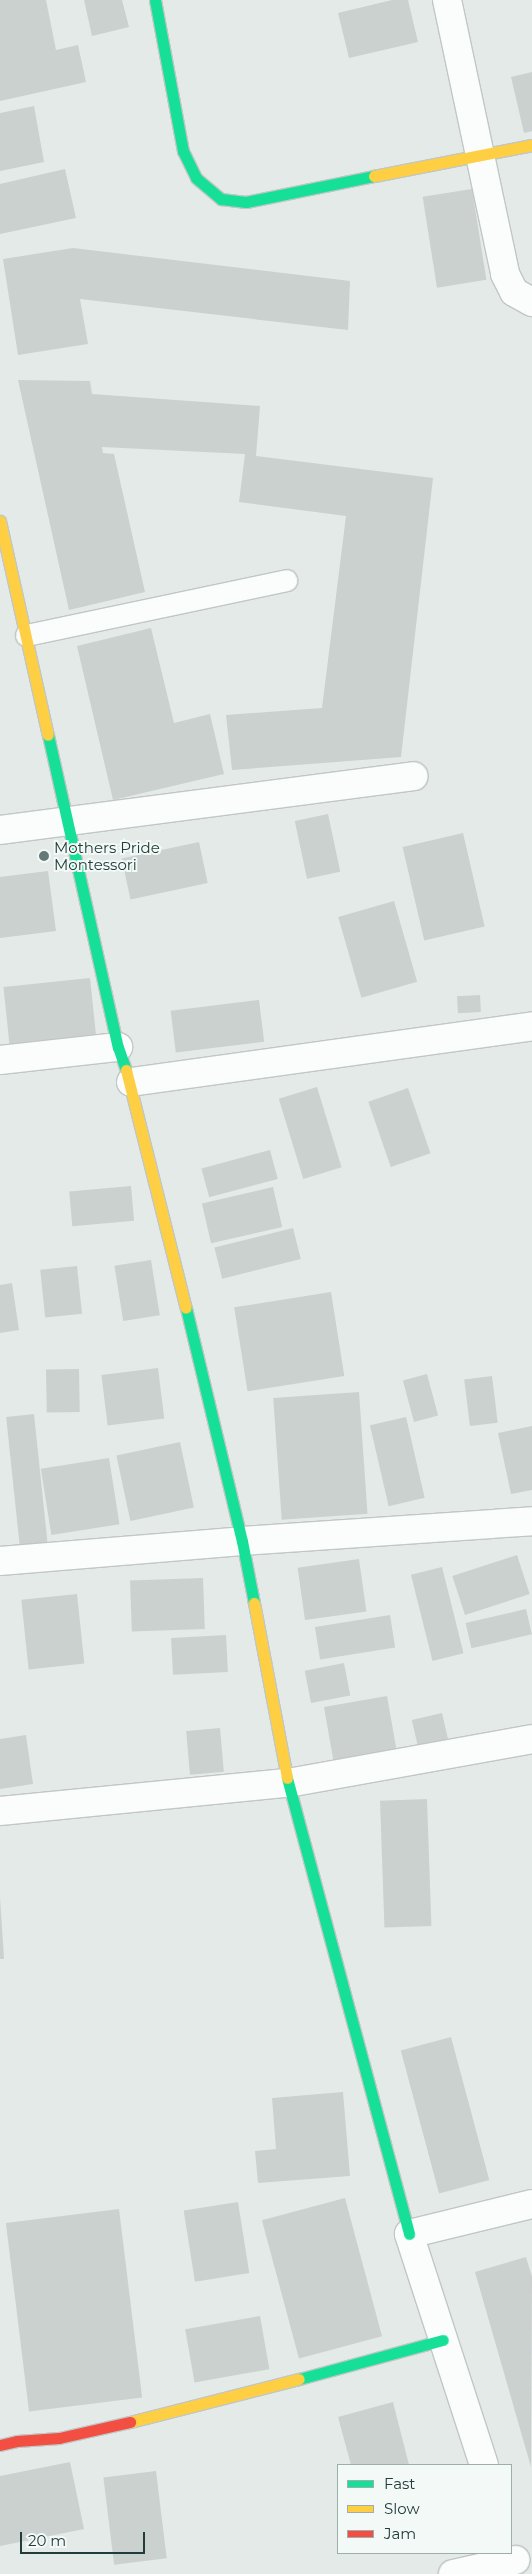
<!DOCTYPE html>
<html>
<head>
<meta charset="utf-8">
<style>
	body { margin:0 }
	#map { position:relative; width:532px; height:2574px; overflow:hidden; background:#e4eae8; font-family:Montserrat,sans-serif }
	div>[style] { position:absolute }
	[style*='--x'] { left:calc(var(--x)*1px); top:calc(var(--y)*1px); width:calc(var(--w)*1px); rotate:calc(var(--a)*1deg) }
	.building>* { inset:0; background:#cbd1cf; transform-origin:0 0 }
	.roads { filter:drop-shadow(1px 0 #c1c7c5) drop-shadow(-1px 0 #c1c7c5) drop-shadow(0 1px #c1c7c5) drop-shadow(0 -1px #c1c7c5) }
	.lane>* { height:21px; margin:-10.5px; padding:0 10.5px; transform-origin:10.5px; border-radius:10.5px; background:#fbfcfc }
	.street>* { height:28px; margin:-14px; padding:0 14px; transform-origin:14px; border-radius:14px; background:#fbfcfc }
	.fast>* { height:11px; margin:-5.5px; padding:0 5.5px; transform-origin:5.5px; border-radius:5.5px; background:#16e098 }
	.slow>* { height:11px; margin:-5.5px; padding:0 5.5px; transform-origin:5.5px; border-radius:5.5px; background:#ffcf43 }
	.jam>* { height:11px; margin:-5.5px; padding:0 5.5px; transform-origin:5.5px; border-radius:5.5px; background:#f24e42 }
	.dots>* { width:14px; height:14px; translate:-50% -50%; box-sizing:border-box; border:2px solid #f2f9f6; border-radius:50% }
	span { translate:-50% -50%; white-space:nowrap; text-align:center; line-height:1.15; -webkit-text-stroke:4px #f2f9f6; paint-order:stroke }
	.poi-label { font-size:15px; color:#213d3a }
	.left { translate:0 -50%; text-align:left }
	.legend { position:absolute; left:337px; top:2464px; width:175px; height:90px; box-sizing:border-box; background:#f2f9f6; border:1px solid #9eaeab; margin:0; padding:6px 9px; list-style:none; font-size:15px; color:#213d3a }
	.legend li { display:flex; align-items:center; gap:10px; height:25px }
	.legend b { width:25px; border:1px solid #9eaeab }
	.scale { position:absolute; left:20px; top:2532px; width:125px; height:22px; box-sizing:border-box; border:2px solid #213d3a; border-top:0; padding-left:6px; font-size:15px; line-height:18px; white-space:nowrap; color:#213d3a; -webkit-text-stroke:4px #f2f9f6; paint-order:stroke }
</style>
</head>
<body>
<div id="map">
	<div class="building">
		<i style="clip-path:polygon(0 0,46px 0,56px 50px,78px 45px,86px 82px,0 101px)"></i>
		<i style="clip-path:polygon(84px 0,122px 0,129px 27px,92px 36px)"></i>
		<i style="clip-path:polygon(392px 0,408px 0,418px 42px,349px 58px,338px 13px)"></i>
		<i style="clip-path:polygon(532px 72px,532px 131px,524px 133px,511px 77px)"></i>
		<i style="clip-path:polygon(34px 106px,44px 162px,0 171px,0 113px)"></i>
		<i style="clip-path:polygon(65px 169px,76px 218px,0 234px,0 184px)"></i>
		<i style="left:472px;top:189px;width:92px;height:50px;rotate:81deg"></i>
		<i style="clip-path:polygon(73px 248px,350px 281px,348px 330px,80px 299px,88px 344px,18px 355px,3px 259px)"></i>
		<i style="clip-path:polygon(18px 380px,90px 381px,92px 394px,260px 406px,256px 456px,433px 478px,401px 757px,232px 770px,226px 715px,322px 708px,346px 516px,239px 502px,245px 454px,102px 447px,103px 453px,114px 454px,145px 592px,69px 610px)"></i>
		<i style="clip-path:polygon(151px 628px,174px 723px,210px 714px,224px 774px,113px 800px,77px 646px)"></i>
		<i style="left:328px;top:814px;width:59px;height:34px;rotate:78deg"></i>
		<i style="left:463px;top:833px;width:96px;height:62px;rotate:77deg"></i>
		<i style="left:199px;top:842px;width:42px;height:79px;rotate:78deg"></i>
		<i style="clip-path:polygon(48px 871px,56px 931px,0 938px,0 877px)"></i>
		<i style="left:394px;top:901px;width:84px;height:58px;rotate:74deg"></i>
		<i style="left:90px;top:978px;width:58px;height:87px;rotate:84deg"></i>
		<i style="left:480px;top:995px;width:17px;height:23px;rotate:87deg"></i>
		<i style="left:259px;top:1000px;width:42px;height:89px;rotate:83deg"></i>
		<i style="left:317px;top:1087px;width:84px;height:40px;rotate:73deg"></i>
		<i style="left:408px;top:1088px;width:69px;height:42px;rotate:71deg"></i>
		<i style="left:270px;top:1150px;width:30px;height:71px;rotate:75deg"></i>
		<i style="left:131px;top:1186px;width:35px;height:62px;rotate:85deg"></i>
		<i style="left:273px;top:1187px;width:41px;height:73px;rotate:77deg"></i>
		<i style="left:293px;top:1228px;width:32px;height:81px;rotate:76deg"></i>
		<i style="left:151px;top:1260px;width:56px;height:37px;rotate:81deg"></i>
		<i style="left:77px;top:1266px;width:48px;height:37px;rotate:84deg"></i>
		<i style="clip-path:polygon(12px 1283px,19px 1330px,0 1333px,0 1285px)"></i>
		<i style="left:331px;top:1292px;width:85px;height:98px;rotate:81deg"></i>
		<i style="left:158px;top:1368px;width:51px;height:57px;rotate:83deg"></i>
		<i style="left:79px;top:1369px;width:43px;height:33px;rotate:89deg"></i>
		<i style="left:427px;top:1374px;width:43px;height:25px;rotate:75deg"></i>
		<i style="left:492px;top:1376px;width:47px;height:28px;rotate:83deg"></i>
		<i style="left:359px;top:1392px;width:122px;height:86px;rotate:86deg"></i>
		<i style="left:34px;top:1414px;width:130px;height:28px;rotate:84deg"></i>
		<i style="left:406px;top:1417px;width:83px;height:37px;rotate:77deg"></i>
		<i style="clip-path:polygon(532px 1426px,532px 1490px,511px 1494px,498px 1433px)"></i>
		<i style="left:180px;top:1442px;width:67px;height:65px;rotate:78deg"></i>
		<i style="left:109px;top:1458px;width:67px;height:69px;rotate:81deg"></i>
		<i style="left:517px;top:1555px;width:41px;height:68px;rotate:72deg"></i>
		<i style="left:359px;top:1559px;width:53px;height:62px;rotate:82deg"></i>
		<i style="left:442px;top:1567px;width:89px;height:32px;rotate:76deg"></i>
		<i style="left:203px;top:1578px;width:51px;height:73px;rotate:88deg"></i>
		<i style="left:77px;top:1594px;width:70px;height:56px;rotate:84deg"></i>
		<i style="left:526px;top:1609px;width:26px;height:62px;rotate:77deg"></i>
		<i style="left:390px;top:1615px;width:33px;height:76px;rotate:81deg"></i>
		<i style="left:226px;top:1635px;width:37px;height:55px;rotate:87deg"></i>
		<i style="left:344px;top:1663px;width:33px;height:40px;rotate:79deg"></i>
		<i style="left:387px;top:1696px;width:54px;height:64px;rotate:80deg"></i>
		<i style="left:442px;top:1713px;width:27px;height:31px;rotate:77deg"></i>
		<i style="left:220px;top:1728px;width:44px;height:34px;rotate:85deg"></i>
		<i style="clip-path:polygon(26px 1735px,33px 1784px,0 1789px,0 1739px)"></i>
		<i style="left:427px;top:1799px;width:127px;height:47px;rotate:88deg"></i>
		<i style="clip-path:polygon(0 1897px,4px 1959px,0 1959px)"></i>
		<i style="left:451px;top:2037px;width:148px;height:52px;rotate:75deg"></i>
		<i style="clip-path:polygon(343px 2092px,350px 2176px,258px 2183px,255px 2151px,276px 2149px,272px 2098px)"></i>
		<i style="left:345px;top:2198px;width:143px;height:86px;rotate:75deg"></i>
		<i style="left:238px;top:2202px;width:72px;height:55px;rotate:81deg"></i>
		<i style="left:119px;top:2209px;width:190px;height:114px;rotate:83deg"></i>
		<i style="clip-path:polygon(526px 2257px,532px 2277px,531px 2467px,475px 2272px)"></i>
		<i style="left:260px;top:2316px;width:54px;height:76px;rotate:80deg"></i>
		<i style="clip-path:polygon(393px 2402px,409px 2465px,351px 2465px,338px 2417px)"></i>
		<i style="clip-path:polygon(70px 2462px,84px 2529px,0 2546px,0 2476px)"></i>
		<i style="left:156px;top:2471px;width:88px;height:53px;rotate:83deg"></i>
	</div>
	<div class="roads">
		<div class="lane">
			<i style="--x:26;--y:635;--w:266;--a:-11.9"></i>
		</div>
		<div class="street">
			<i style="--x:447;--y:0;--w:280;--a:78"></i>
			<i style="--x:505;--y:274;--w:20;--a:63"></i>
			<i style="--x:514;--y:292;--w:21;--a:29"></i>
			<i style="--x:0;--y:830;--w:417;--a:-7.4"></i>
			<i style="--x:0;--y:1060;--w:119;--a:-6.3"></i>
			<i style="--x:131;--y:1082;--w:405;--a:-7.9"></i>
			<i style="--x:0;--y:1561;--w:243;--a:-4.7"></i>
			<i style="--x:242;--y:1541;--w:291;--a:-3.9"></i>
			<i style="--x:0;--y:1811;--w:289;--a:-5.6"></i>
			<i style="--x:288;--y:1783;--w:248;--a:-10.2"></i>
			<i style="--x:484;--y:2465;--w:243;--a:-108"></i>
			<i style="--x:409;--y:2234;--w:127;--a:-13.7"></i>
			<i style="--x:453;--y:2574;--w:64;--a:-12.7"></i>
		</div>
		<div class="fast">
			<i style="--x:155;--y:0;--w:154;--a:79.5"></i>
			<i style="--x:183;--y:151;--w:30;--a:64"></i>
			<i style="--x:196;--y:178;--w:33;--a:40"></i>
			<i style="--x:221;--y:199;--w:25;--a:7"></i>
			<i style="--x:246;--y:202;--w:131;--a:-11.5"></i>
			<i style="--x:48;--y:735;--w:320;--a:77.4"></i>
			<i style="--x:118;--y:1047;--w:24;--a:71"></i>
			<i style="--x:186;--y:1308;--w:240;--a:76.5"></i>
			<i style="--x:242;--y:1541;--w:63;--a:79"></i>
			<i style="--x:287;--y:1778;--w:472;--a:75"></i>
			<i style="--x:299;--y:2379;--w:149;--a:-15.2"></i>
		</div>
		<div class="slow">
			<i style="--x:374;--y:176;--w:161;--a:-11.1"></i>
			<i style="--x:0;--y:521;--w:219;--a:77.4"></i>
			<i style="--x:126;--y:1070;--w:245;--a:75.9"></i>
			<i style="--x:254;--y:1603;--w:178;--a:79.3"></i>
			<i style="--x:130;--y:2422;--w:174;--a:-14.3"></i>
		</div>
		<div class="jam">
			<i style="--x:0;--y:2445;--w:17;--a:-13"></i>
			<i style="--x:17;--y:2441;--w:42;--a:-4.1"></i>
			<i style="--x:59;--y:2438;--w:73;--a:-12.7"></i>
		</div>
	</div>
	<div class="dots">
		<i style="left:44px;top:856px;background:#657a77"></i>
	</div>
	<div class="poi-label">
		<span class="left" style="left:54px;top:856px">Mothers Pride<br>Montessori</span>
	</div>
	<ul class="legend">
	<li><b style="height:6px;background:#16e098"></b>Fast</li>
	<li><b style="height:6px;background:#ffcf43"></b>Slow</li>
	<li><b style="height:6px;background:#f24e42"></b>Jam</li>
	</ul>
	<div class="scale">20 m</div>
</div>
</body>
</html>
